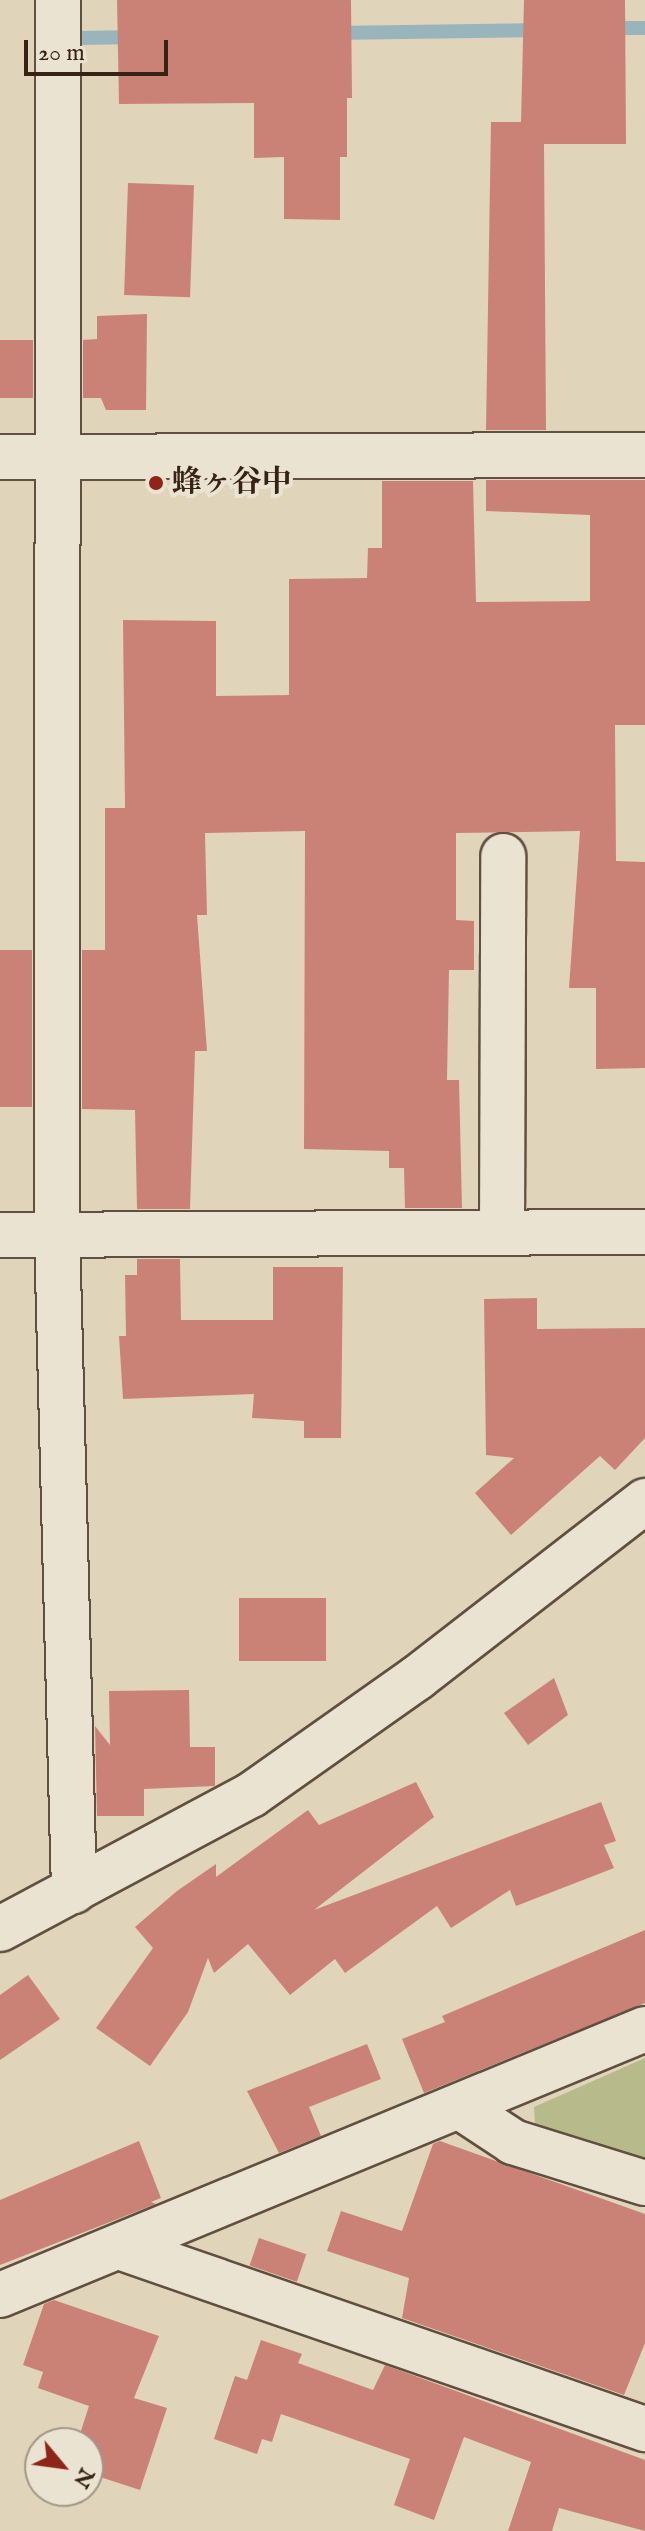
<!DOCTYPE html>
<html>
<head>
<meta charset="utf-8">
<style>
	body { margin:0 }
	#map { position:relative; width:645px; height:2531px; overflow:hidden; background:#e0d4ba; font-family:"IM FELL English","Noto Serif JP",serif }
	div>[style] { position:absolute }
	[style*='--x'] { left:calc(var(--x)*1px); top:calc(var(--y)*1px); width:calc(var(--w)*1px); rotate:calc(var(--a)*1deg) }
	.green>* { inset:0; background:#b7bb8c }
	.stream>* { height:14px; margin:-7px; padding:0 7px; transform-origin:7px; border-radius:7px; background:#99b5bb }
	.building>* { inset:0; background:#cb8276; transform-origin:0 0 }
	.roads { filter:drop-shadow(2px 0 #614f3f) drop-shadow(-2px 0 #614f3f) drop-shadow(0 2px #614f3f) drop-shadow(0 -2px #614f3f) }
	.minor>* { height:44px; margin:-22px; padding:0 22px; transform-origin:22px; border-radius:22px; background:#ebe3d2 }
	.tertiary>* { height:44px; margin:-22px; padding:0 22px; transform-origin:22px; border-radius:22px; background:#ebe3d2 }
	.dots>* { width:22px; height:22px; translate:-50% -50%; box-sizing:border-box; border:4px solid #ebe3d2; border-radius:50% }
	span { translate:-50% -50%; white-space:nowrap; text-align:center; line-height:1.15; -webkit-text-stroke:8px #ebe3d2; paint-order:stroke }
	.poi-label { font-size:30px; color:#372316; font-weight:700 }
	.left { translate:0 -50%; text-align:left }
	.north { position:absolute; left:24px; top:2427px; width:80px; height:80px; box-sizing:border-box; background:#ebe3d2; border:2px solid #a39687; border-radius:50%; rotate:119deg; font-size:22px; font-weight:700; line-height:32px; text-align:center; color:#372316 }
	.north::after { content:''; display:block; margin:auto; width:28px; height:36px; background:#8f2418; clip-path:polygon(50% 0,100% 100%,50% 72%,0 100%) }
	.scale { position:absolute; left:24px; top:40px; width:144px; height:36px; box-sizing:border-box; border:4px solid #372316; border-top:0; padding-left:10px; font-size:24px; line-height:28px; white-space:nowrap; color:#372316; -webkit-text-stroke:6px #ebe3d2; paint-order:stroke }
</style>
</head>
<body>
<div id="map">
	<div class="green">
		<i style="clip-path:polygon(645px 2058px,645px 2162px,535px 2125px,534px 2107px)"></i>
	</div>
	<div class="stream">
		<i style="--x:68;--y:24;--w:18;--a:52"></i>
		<i style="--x:79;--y:38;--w:58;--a:-1"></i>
		<i style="--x:609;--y:28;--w:36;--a:0"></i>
		<i style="--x:333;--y:33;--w:208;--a:-0.8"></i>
	</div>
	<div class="building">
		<i style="clip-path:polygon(117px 0,351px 0,352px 98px,347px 98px,347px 157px,340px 157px,340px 220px,284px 219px,284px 157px,254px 158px,254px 103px,119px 104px)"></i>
		<i style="clip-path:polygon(524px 0,625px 0,626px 144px,544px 144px,546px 430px,486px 430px,491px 122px,521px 122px)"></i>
		<i style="left:128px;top:183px;width:66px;height:112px;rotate:2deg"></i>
		<i style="clip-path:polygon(147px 314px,146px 410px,106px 410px,101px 398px,83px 398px,83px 340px,97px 339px,97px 316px)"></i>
		<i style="left:0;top:340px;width:33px;height:58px"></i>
		<i style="clip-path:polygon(486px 480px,645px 480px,645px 725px,615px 725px,616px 861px,645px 862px,645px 1068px,596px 1069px,596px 988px,569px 988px,580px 831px,456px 833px,456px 920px,474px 921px,474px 970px,449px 970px,447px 1080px,459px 1080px,462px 1208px,405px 1208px,404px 1168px,389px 1168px,389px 1151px,304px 1149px,305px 831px,205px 833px,207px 915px,197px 915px,207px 1051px,195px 1051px,190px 1209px,137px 1209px,135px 1110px,82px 1109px,82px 950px,105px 950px,105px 808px,125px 808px,123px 620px,216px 621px,216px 696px,289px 695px,289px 579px,367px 578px,368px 548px,382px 548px,382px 481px,473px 481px,476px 602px,590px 601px,590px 515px,486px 511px)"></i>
		<i style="left:0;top:950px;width:32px;height:157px"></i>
		<i style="clip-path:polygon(137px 1259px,180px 1259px,181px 1320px,273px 1320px,273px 1267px,343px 1267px,341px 1438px,304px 1438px,304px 1421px,252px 1418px,254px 1394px,123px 1399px,119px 1336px,126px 1336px,125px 1275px,137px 1275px)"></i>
		<i style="clip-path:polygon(537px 1298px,537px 1329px,645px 1328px,645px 1438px,615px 1470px,600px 1456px,511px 1535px,475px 1493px,514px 1458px,486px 1455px,484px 1299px)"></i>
		<i style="left:239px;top:1598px;width:87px;height:63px"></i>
		<i style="clip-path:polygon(554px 1678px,568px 1715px,528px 1745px,504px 1713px)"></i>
		<i style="clip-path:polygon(189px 1690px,190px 1747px,215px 1747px,215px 1786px,144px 1789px,144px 1816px,97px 1816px,95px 1726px,110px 1745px,109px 1691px)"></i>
		<i style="clip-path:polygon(416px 1782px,434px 1817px,314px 1910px,601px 1802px,616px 1841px,604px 1845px,614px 1868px,516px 1906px,510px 1890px,451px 1928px,437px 1906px,345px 1973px,335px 1959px,290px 1995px,248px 1944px,214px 1973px,208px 1958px,188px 2012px,150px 2066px,96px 2028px,153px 1948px,135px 1927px,177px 1891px,216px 1864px,216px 1877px,308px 1810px,319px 1825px)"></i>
		<i style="clip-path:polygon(645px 1930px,645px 2003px,424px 2093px,402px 2039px,445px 2022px,442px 2016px)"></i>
		<i style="clip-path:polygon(28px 1975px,60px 2019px,0 2060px,0 1995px)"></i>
		<i style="clip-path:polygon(367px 2044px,381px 2079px,309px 2107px,321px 2136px,279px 2153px,247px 2091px)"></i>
		<i style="clip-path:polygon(139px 2141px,161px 2198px,151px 2202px,156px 2204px,0 2265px,0 2200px)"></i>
		<i style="clip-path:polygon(440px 2141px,645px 2214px,645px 2343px,624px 2395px,402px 2318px,409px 2278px,327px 2251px,341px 2211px,402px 2231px,433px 2144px)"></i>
		<i style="left:259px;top:2238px;width:50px;height:29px;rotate:19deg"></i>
		<i style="clip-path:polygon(54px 2300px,159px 2336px,134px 2398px,167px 2408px,140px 2490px,88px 2473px,88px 2443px,77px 2443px,89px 2406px,38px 2388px,43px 2372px,23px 2365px,44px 2304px)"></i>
		<i style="clip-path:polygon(261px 2340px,302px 2354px,298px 2363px,373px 2390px,385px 2365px,645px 2460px,645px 2531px,559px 2508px,552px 2531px,508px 2531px,531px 2462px,464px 2437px,434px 2520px,394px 2505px,410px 2459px,281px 2414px,272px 2442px,262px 2439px,257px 2454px,214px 2439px,235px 2376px,247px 2380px)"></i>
	</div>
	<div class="roads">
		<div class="minor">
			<i style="--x:58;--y:0;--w:1233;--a:90.05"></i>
			<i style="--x:57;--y:1233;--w:658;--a:88.52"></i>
			<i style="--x:0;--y:457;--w:645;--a:-0.18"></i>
			<i style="--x:502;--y:1232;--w:376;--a:-89.8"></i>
			<i style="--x:0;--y:1235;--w:645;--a:-0.27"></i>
			<i style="--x:460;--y:2107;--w:64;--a:33.4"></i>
			<i style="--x:513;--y:2142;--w:138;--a:17.3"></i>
			<i style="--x:119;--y:2247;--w:557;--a:19.09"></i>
			<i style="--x:0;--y:2295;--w:698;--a:-22.41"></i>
		</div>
		<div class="tertiary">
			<i style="--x:0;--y:1929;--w:285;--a:-28.1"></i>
			<i style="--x:251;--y:1795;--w:203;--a:-35.2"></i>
			<i style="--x:417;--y:1678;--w:289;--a:-37.8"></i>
		</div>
	</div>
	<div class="dots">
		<i style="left:156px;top:483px;background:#8f2418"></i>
	</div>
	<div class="poi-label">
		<span class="left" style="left:172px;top:483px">蜂ヶ谷中</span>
	</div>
	<div class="north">N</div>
	<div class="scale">20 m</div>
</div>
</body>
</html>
